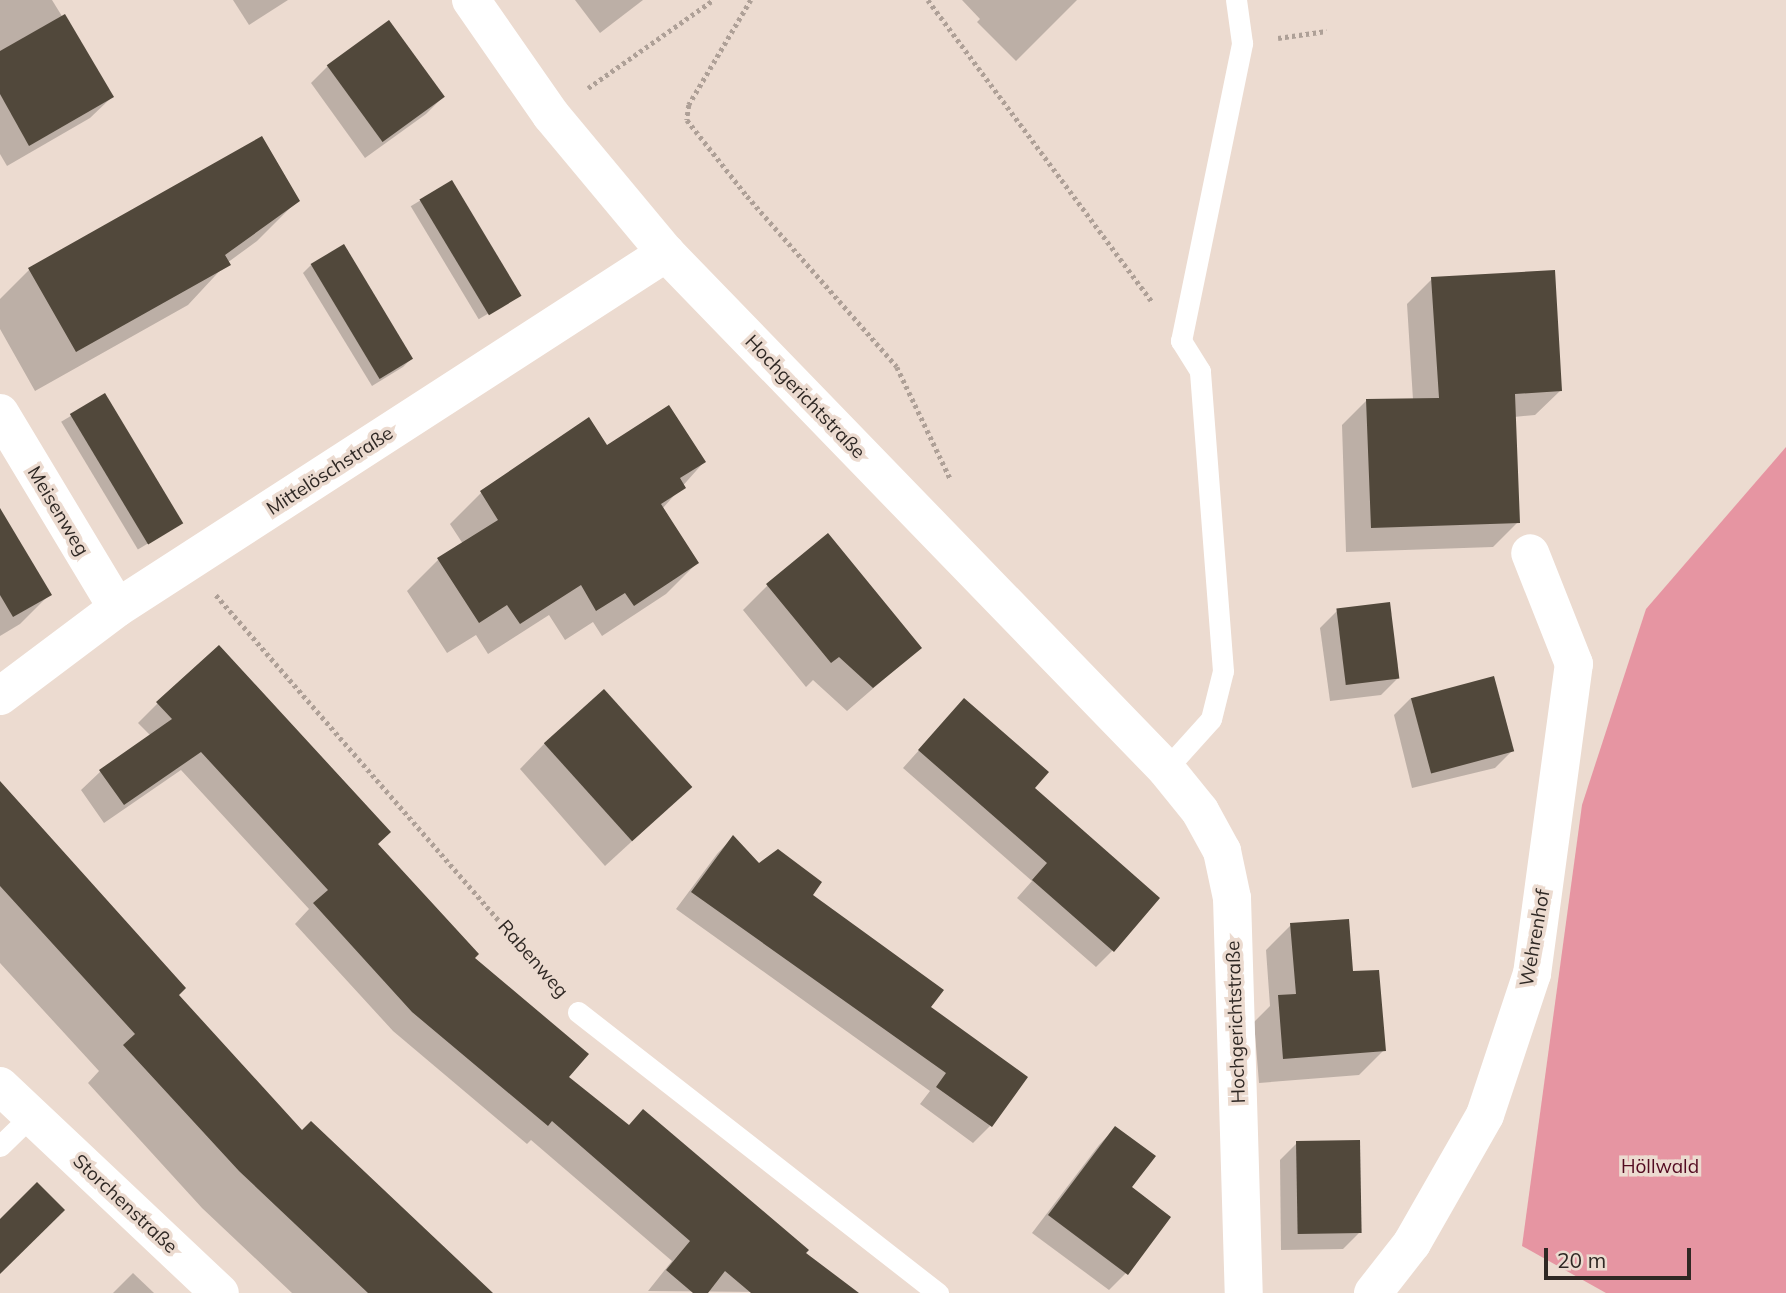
<!DOCTYPE html>
<html>
<head>
<meta charset="utf-8">
<style>
	body { margin:0 }
	#map { position:relative; width:1786px; height:1293px; overflow:hidden; background:#ecdbd0; font-family:Mulish,sans-serif }
	div>[style] { position:absolute }
	[style*='--x'] { left:calc(var(--x)*1px); top:calc(var(--y)*1px); width:calc(var(--w)*1px); rotate:calc(var(--a)*1deg) }
	.forest>* { inset:0; background:#e695a2 }
	.shadow>* { inset:0; background:#0003; transform-origin:0 0 }
	.building>* { inset:0; background:#51483b; transform-origin:0 0 }
	.path>* { height:4.5px; margin-top:-2.25px; transform-origin:0; background:repeating-linear-gradient(90deg,#aea097 0 3.5px,transparent 0 7px) }
	.lane>* { height:21px; margin:-10.5px; padding:0 10.5px; transform-origin:10.5px; border-radius:10.5px; background:#fff }
	.street>* { height:38px; margin:-19px; padding:0 19px; transform-origin:19px; border-radius:19px; background:#fff }
	span { translate:-50% -50%; white-space:nowrap; text-align:center; line-height:1.15; -webkit-text-stroke:7px #ecdbd0; paint-order:stroke }
	.street-label { font-size:19px; color:#2f2824 }
	.park-label { font-size:19px; color:#530b21 }
	.scale { position:absolute; left:1544px; top:1248px; width:147px; height:32px; box-sizing:border-box; border:4px solid #2f2824; border-top:0; padding-left:9px; font-size:21px; line-height:24px; white-space:nowrap; color:#2f2824; -webkit-text-stroke:5px #ecdbd0; paint-order:stroke }
</style>
</head>
<body>
<div id="map">
	<div class="forest">
		<i style="clip-path:polygon(1786px 447px,1786px 1293px,1606px 1293px,1522px 1246px,1582px 805px,1646px 609px)"></i>
	</div>
	<div class="shadow">
		<i style="clip-path:polygon(0 0,52px 0,112px 97px,90px 118px,7px 166px,0 154px)"></i>
		<i style="clip-path:polygon(233px 0,288px 0,249px 25px)"></i>
		<i style="clip-path:polygon(575px 0,643px 0,600px 33px)"></i>
		<i style="clip-path:polygon(962px 0,1077px 0,1016px 61px,977px 22px,980px 19px)"></i>
		<i style="clip-path:polygon(328px 66px,443px 97px,426px 114px,365px 158px,311px 83px)"></i>
		<i style="left:451px;top:182px;width:132px;height:47px;rotate:59deg"></i>
		<i style="clip-path:polygon(297px 201px,257px 241px,227px 263px,188px 305px,35px 391px,0 329px,0 299px,29px 270px)"></i>
		<i style="clip-path:polygon(311px 265px,411px 359px,403px 367px,372px 386px,303px 273px)"></i>
		<i style="clip-path:polygon(1432px 279px,1560px 391px,1535px 415px,1514px 417px,1518px 522px,1493px 547px,1346px 552px,1342px 425px,1367px 400px,1413px 400px,1407px 304px)"></i>
		<i style="left:104px;top:396px;width:149px;height:50px;rotate:59deg"></i>
		<i style="clip-path:polygon(589px 420px,607px 447px,704px 462px,662px 509px,697px 563px,666px 594px,602px 636px,593px 622px,565px 640px,549px 615px,488px 654px,476px 635px,447px 653px,407px 591px,438px 560px,463px 544px,450px 524px,481px 493px)"></i>
		<i style="clip-path:polygon(0 511px,50px 594px,20px 624px,0 636px)"></i>
		<i style="clip-path:polygon(768px 585px,920px 648px,847px 711px,813px 680px,806px 687px,743px 610px)"></i>
		<i style="clip-path:polygon(1337px 611px,1398px 678px,1381px 695px,1330px 701px,1320px 628px)"></i>
		<i style="clip-path:polygon(1411px 698px,1512px 751px,1495px 768px,1412px 788px,1394px 715px)"></i>
		<i style="clip-path:polygon(964px 700px,1032px 788px,1113px 950px,1096px 967px,1017px 898px,1032px 881px,903px 768px)"></i>
		<i style="clip-path:polygon(158px 703px,376px 845px,473px 959px,566px 1077px,628px 1127px,856px 1293px,648px 1291px,672px 1261px,531px 1140px,527px 1144px,393px 1031px,295px 924px,309px 909px,181px 770px,104px 823px,81px 790px,101px 771px,151px 736px,138px 723px)"></i>
		<i style="clip-path:polygon(544px 744px,690px 788px,605px 866px,520px 769px)"></i>
		<i style="clip-path:polygon(0 805px,302px 1132px,491px 1293px,292px 1293px,202px 1208px,88px 1083px,99px 1071px,0 963px)"></i>
		<i style="clip-path:polygon(733px 837px,759px 866px,810px 895px,929px 1008px,990px 1126px,973px 1143px,920px 1104px,930px 1091px,676px 909px,717px 854px)"></i>
		<i style="clip-path:polygon(1291px 925px,1352px 973px,1384px 1050px,1359px 1075px,1259px 1083px,1254px 1022px,1270px 1006px,1266px 950px)"></i>
		<i style="clip-path:polygon(1115px 1128px,1126px 1273px,1109px 1290px,1032px 1233px,1099px 1145px)"></i>
		<i style="clip-path:polygon(1297px 1143px,1360px 1232px,1343px 1249px,1281px 1250px,1280px 1160px)"></i>
		<i style="clip-path:polygon(133px 1273px,154px 1293px,113px 1293px)"></i>
	</div>
	<div class="building">
		<i style="clip-path:polygon(65px 14px,114px 97px,29px 146px,0 94px,0 51px)"></i>
		<i style="left:389px;top:20px;width:95px;height:77px;rotate:54deg"></i>
		<i style="clip-path:polygon(262px 136px,300px 201px,225px 255px,231px 265px,76px 352px,28px 268px)"></i>
		<i style="left:452px;top:180px;width:135px;height:38px;rotate:59deg"></i>
		<i style="left:344px;top:244px;width:134px;height:39px;rotate:59deg"></i>
		<i style="clip-path:polygon(1555px 270px,1562px 391px,1515px 394px,1520px 523px,1371px 528px,1366px 399px,1439px 398px,1431px 277px)"></i>
		<i style="left:105px;top:393px;width:152px;height:41px;rotate:59deg"></i>
		<i style="clip-path:polygon(669px 405px,706px 462px,680px 478px,686px 488px,661px 504px,699px 563px,634px 606px,625px 593px,596px 611px,581px 585px,520px 624px,507px 605px,479px 623px,437px 558px,498px 520px,480px 491px,589px 417px,607px 445px)"></i>
		<i style="clip-path:polygon(0 508px,52px 595px,13px 617px,0 595px)"></i>
		<i style="clip-path:polygon(828px 533px,922px 648px,873px 688px,839px 657px,831px 663px,766px 584px)"></i>
		<i style="left:1390px;top:602px;width:77px;height:54px;rotate:83deg"></i>
		<i style="clip-path:polygon(219px 645px,391px 832px,378px 844px,479px 954px,475px 958px,589px 1054px,569px 1077px,629px 1125px,643px 1109px,809px 1250px,806px 1253px,859px 1293px,751px 1293px,725px 1271px,708px 1293px,693px 1293px,666px 1270px,690px 1241px,552px 1121px,548px 1126px,412px 1012px,313px 903px,328px 890px,201px 752px,124px 805px,99px 770px,172px 719px,156px 702px)"></i>
		<i style="left:1494px;top:676px;width:78px;height:86px;rotate:75deg"></i>
		<i style="left:604px;top:689px;width:132px;height:81px;rotate:48deg"></i>
		<i style="clip-path:polygon(964px 698px,1049px 772px,1035px 788px,1160px 898px,1114px 952px,1032px 880px,1047px 863px,918px 750px)"></i>
		<i style="clip-path:polygon(0 781px,186px 988px,179px 995px,302px 1130px,311px 1121px,493px 1293px,368px 1293px,239px 1171px,123px 1045px,135px 1034px,0 886px)"></i>
		<i style="clip-path:polygon(733px 835px,759px 863px,778px 849px,822px 882px,813px 895px,944px 990px,931px 1007px,1028px 1077px,992px 1127px,936px 1087px,946px 1073px,691px 892px)"></i>
		<i style="clip-path:polygon(1349px 919px,1353px 971px,1379px 970px,1386px 1051px,1283px 1059px,1278px 995px,1296px 994px,1290px 923px)"></i>
		<i style="clip-path:polygon(1115px 1126px,1156px 1156px,1132px 1187px,1171px 1217px,1128px 1275px,1048px 1215px)"></i>
		<i style="left:1360px;top:1140px;width:93px;height:64px;rotate:89deg"></i>
		<i style="clip-path:polygon(37px 1182px,65px 1210px,0 1274px,0 1219px)"></i>
	</div>
	<div class="path">
		<i style="--x:751;--y:0;--w:122;--a:120.6"></i>
		<i style="--x:689;--y:105;--w:15;--a:98"></i>
		<i style="--x:687;--y:120;--w:97;--a:51.7"></i>
		<i style="--x:747;--y:196;--w:227;--a:48.7"></i>
		<i style="--x:897;--y:367;--w:125;--a:64.5"></i>
		<i style="--x:928;--y:0;--w:377;--a:53.4"></i>
		<i style="--x:1278;--y:38;--w:49;--a:-8.3"></i>
		<i style="--x:588;--y:88;--w:153;--a:-35.1"></i>
		<i style="--x:216;--y:595;--w:517;--a:49"></i>
	</div>
	<div class="lane">
		<i style="--x:1166;--y:769;--w:67;--a:-48"></i>
		<i style="--x:1211;--y:719;--w:49;--a:-76"></i>
		<i style="--x:1223;--y:671;--w:301;--a:-94.4"></i>
		<i style="--x:1200;--y:371;--w:36;--a:-122"></i>
		<i style="--x:1181;--y:341;--w:304;--a:-78.4"></i>
		<i style="--x:1242;--y:43;--w:43;--a:-97.9"></i>
		<i style="--x:578;--y:1012;--w:457;--a:38"></i>
		<i style="--x:0;--y:1146;--w:43;--a:-44.1"></i>
	</div>
	<div class="street">
		<i style="--x:471;--y:0;--w:140;--a:55.2"></i>
		<i style="--x:551;--y:115;--w:180;--a:50.2"></i>
		<i style="--x:666;--y:253;--w:719;--a:45.9"></i>
		<i style="--x:1166;--y:769;--w:54;--a:51"></i>
		<i style="--x:1200;--y:811;--w:46;--a:61.2"></i>
		<i style="--x:1222;--y:851;--w:48;--a:78"></i>
		<i style="--x:1232;--y:898;--w:395;--a:88.3"></i>
		<i style="--x:0;--y:413;--w:227;--a:59"></i>
		<i style="--x:0;--y:696;--w:146;--a:-36.9"></i>
		<i style="--x:117;--y:608;--w:654;--a:-32.89"></i>
		<i style="--x:0;--y:1086;--w:302;--a:43.3"></i>
		<i style="--x:1373;--y:1293;--w:63;--a:-52"></i>
		<i style="--x:1412;--y:1243;--w:147;--a:-60.3"></i>
		<i style="--x:1485;--y:1115;--w:149;--a:-71.6"></i>
		<i style="--x:1532;--y:974;--w:313;--a:-82.3"></i>
		<i style="--x:1574;--y:664;--w:119;--a:-111.6"></i>
	</div>
	<div class="street-label">
		<span style="left:805px;top:397px;rotate:46deg">Hochgerichtstraße</span>
		<span style="left:330px;top:471px;rotate:-33deg">Mittelöschstraße</span>
		<span style="left:58px;top:511px;rotate:59deg">Meisenweg</span>
		<span style="left:1535px;top:938px;rotate:-80deg">Wehrenhof</span>
		<span style="left:533px;top:959px;rotate:49deg">Rabenweg</span>
		<span style="left:1236px;top:1022px;rotate:-92deg">Hochgerichtstraße</span>
		<span style="left:125px;top:1204px;rotate:43deg">Storchenstraße</span>
	</div>
	<div class="park-label">
		<span style="left:1660px;top:1167px">Höllwald</span>
	</div>
	<div class="scale">20 m</div>
</div>
</body>
</html>
